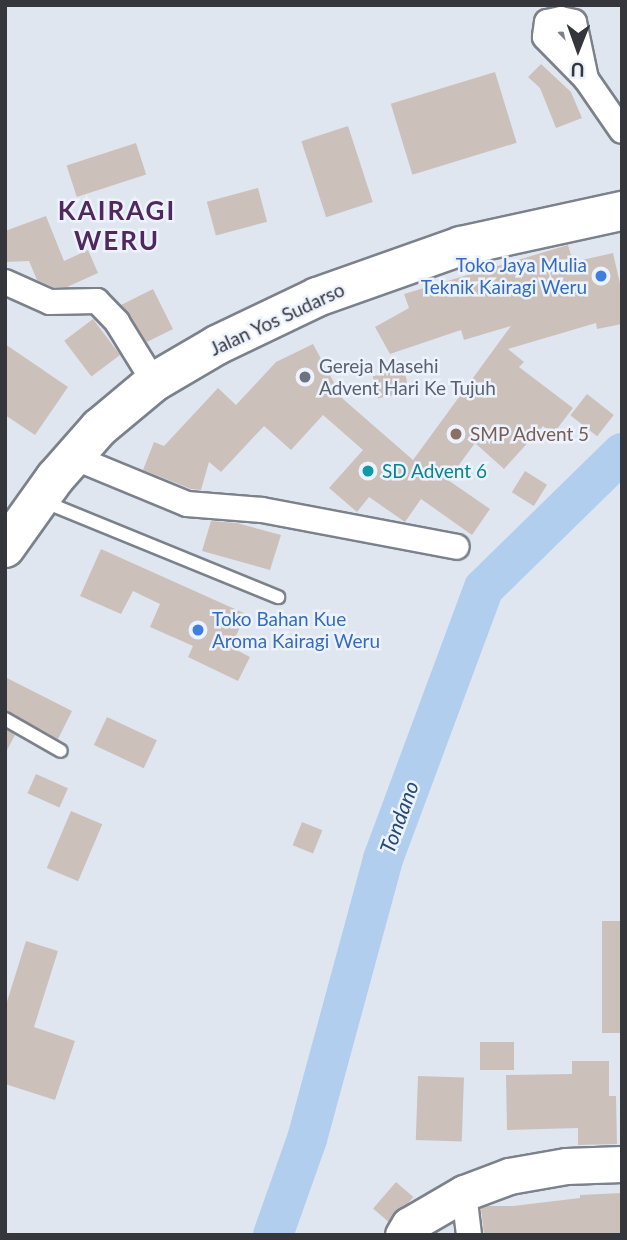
<!DOCTYPE html>
<html>
<head>
<meta charset="utf-8">
<style>
	body { margin:0 }
	#map { position:relative; width:627px; height:1240px; overflow:hidden; background:#dfe6f0; font-family:Lato,sans-serif }
	div>[style] { position:absolute }
	[style*='--x'] { left:calc(var(--x)*1px); top:calc(var(--y)*1px); width:calc(var(--w)*1px); rotate:calc(var(--a)*1deg) }
	.river>* { height:40px; margin:-20px; padding:0 20px; transform-origin:20px; border-radius:20px; background:#b2ceee }
	.building>* { inset:0; background:#ccc1ba; transform-origin:0 0 }
	.roads { filter:drop-shadow(2px 0 #7c818b) drop-shadow(-2px 0 #7c818b) drop-shadow(0 2px #7c818b) drop-shadow(0 -2px #7c818b) }
	.lane>* { height:12px; margin:-6px; padding:0 6px; transform-origin:6px; border-radius:6px; background:#fff }
	.street>* { height:24px; margin:-12px; padding:0 12px; transform-origin:12px; border-radius:12px; background:#fff }
	.secondary>* { height:35px; margin:-17.5px; padding:0 17.5px; transform-origin:17.5px; border-radius:17.5px; background:#fff }
	.highway>* { height:38px; margin:-19px; padding:0 19px; transform-origin:19px; border-radius:19px; background:#fff }
	.dots>* { width:19px; height:19px; translate:-50% -50%; box-sizing:border-box; border:4px solid #edf3fe; border-radius:50% }
	span { translate:-50% -50%; white-space:nowrap; text-align:center; line-height:1.15; -webkit-text-stroke:5px #edf3fe; paint-order:stroke }
	.shop-label { font-size:19px; color:#366cbe }
	.right { translate:-100% -50%; text-align:right }
	.left { translate:0 -50%; text-align:left }
	.street-label { font-size:19px; color:#34363b }
	.worship-label { font-size:19px; color:#5b616d }
	.education-label { font-size:19px; color:#785e54 }
	.culture-label { font-size:19px; color:#0d838f }
	.water-label { font-size:21px; color:#264c77; font-style:italic }
	.district-label { font-size:26px; color:#50285d; font-weight:700; letter-spacing:2px }
	.frame { position:absolute; inset:0; border:7px solid #34363b; pointer-events:none }
	.north { position:absolute; left:543px; top:14px; width:70px; height:70px; -webkit-text-stroke:5px #edf3fe; paint-order:stroke; rotate:181deg; font-size:19px; font-weight:700; line-height:28px; text-align:center; color:#34363b }
	.north::after { content:''; display:block; margin:auto; width:24px; height:32px; background:#34363b; clip-path:polygon(50% 0,100% 100%,50% 72%,0 100%) }
</style>
</head>
<body>
<div id="map">
	<div class="river">
		<i style="--x:273;--y:1235;--w:102;--a:-70.5"></i>
		<i style="--x:307;--y:1139;--w:290;--a:-74.8"></i>
		<i style="--x:383;--y:859;--w:289;--a:-69.6"></i>
		<i style="--x:484;--y:588;--w:193;--a:-44.4"></i>
	</div>
	<div class="building">
		<i style="clip-path:polygon(541px 64px,571px 92px,582px 118px,556px 128px,540px 88px,528px 77px)"></i>
		<i style="left:495px;top:72px;width:74px;height:109px;rotate:73deg"></i>
		<i style="left:348px;top:126px;width:80px;height:49px;rotate:72deg"></i>
		<i style="left:136px;top:143px;width:33px;height:73px;rotate:72deg"></i>
		<i style="left:258px;top:188px;width:35px;height:53px;rotate:75deg"></i>
		<i style="clip-path:polygon(46px 216px,64px 261px,88px 250px,98px 273px,67px 287px,53px 287px,37px 280px,29px 261px,5px 262px,5px 231px)"></i>
		<i style="clip-path:polygon(568px 245px,573px 262px,613px 253px,622px 292px,622px 324px,597px 329px,596px 323px,508px 349px,524px 362px,519px 367px,573px 408px,553px 434px,543px 426px,504px 469px,475px 443px,448px 480px,490px 509px,472px 535px,421px 499px,405px 522px,369px 497px,357px 512px,329px 488px,363px 450px,323px 415px,291px 450px,264px 426px,221px 472px,209px 462px,201px 490px,191px 489px,143px 470px,154px 442px,164px 446px,218px 388px,236px 405px,276px 362px,313px 344px,343px 399px,413px 460px,511px 326px,464px 340px,461px 330px,390px 354px,375px 327px,409px 308px,404px 294px)"></i>
		<i style="clip-path:polygon(153px 289px,173px 329px,147px 342px,121px 305px)"></i>
		<i style="left:93px;top:319px;width:45px;height:36px;rotate:53deg"></i>
		<i style="clip-path:polygon(5px 344px,68px 387px,35px 435px,5px 415px)"></i>
		<i style="left:404px;top:369px;width:23px;height:32px;rotate:77deg"></i>
		<i style="left:587px;top:394px;width:34px;height:27px;rotate:38deg"></i>
		<i style="left:525px;top:471px;width:26px;height:25px;rotate:32deg"></i>
		<i style="clip-path:polygon(211px 521px,237px 523px,281px 535px,270px 570px,202px 551px)"></i>
		<i style="clip-path:polygon(101px 549px,246px 614px,231px 647px,250px 657px,238px 681px,188px 657px,193px 646px,150px 627px,160px 604px,133px 591px,121px 614px,80px 596px)"></i>
		<i style="clip-path:polygon(5px 677px,72px 711px,58px 739px,5px 710px)"></i>
		<i style="left:107px;top:717px;width:55px;height:31px;rotate:25deg"></i>
		<i style="clip-path:polygon(5px 729px,15px 735px,5px 754px)"></i>
		<i style="left:36px;top:774px;width:35px;height:21px;rotate:24deg"></i>
		<i style="left:71px;top:811px;width:34px;height:62px;rotate:23deg"></i>
		<i style="left:302px;top:822px;width:22px;height:25px;rotate:22deg"></i>
		<i style="left:602px;top:921px;width:20px;height:112px"></i>
		<i style="clip-path:polygon(26px 941px,58px 951px,34px 1027px,75px 1041px,55px 1100px,5px 1084px,5px 1008px)"></i>
		<i style="left:480px;top:1042px;width:34px;height:28px"></i>
		<i style="clip-path:polygon(572px 1061px,609px 1061px,609px 1096px,616px 1096px,617px 1144px,578px 1145px,578px 1128px,507px 1130px,506px 1075px,572px 1074px)"></i>
		<i style="left:418px;top:1076px;width:46px;height:64px;rotate:2deg"></i>
		<i style="left:396px;top:1182px;width:23px;height:35px;rotate:41deg"></i>
		<i style="clip-path:polygon(622px 1193px,622px 1235px,484px 1235px,481px 1208px,485px 1206px,513px 1206px,580px 1198px,580px 1195px)"></i>
	</div>
	<div class="roads">
		<div class="lane">
			<i style="--x:45;--y:502;--w:252;--a:22.2"></i>
			<i style="--x:5;--y:719;--w:64;--a:29.7"></i>
		</div>
		<div class="street">
			<i style="--x:586;--y:79;--w:58;--a:-101.9"></i>
			<i style="--x:574;--y:22;--w:13;--a:-167"></i>
			<i style="--x:561;--y:19;--w:14;--a:168"></i>
			<i style="--x:547;--y:22;--w:15;--a:98"></i>
			<i style="--x:545;--y:37;--w:59;--a:45.7"></i>
			<i style="--x:586;--y:79;--w:63;--a:55.3"></i>
			<i style="--x:5;--y:282;--w:49;--a:24"></i>
			<i style="--x:50;--y:302;--w:47;--a:-1.2"></i>
			<i style="--x:97;--y:301;--w:29;--a:46"></i>
			<i style="--x:117;--y:322;--w:70;--a:58.3"></i>
			<i style="--x:73;--y:457;--w:123;--a:22.4"></i>
			<i style="--x:187;--y:504;--w:75;--a:4.6"></i>
			<i style="--x:262;--y:510;--w:198;--a:10.7"></i>
			<i style="--x:464;--y:1193;--w:42;--a:83.2"></i>
		</div>
		<div class="secondary">
			<i style="--x:403;--y:1235;--w:12;--a:-59"></i>
			<i style="--x:409;--y:1225;--w:64;--a:-30.2"></i>
			<i style="--x:464;--y:1193;--w:48;--a:-20.7"></i>
			<i style="--x:509;--y:1176;--w:58;--a:-10"></i>
			<i style="--x:566;--y:1166;--w:56;--a:-2"></i>
		</div>
		<div class="highway">
			<i style="--x:5;--y:548;--w:86;--a:-54.5"></i>
			<i style="--x:55;--y:478;--w:67;--a:-48.7"></i>
			<i style="--x:99;--y:428;--w:72;--a:-39.9"></i>
			<i style="--x:154;--y:382;--w:73;--a:-30.4"></i>
			<i style="--x:217;--y:345;--w:111;--a:-25.6"></i>
			<i style="--x:317;--y:297;--w:153;--a:-19.5"></i>
			<i style="--x:461;--y:246;--w:165;--a:-12.3"></i>
		</div>
	</div>
	<div class="dots">
		<i style="left:601px;top:276px;background:#3f7fe0"></i>
		<i style="left:305px;top:377px;background:#6b7280"></i>
		<i style="left:456px;top:434px;background:#8d6e63"></i>
		<i style="left:368px;top:471px;background:#0f9aa8"></i>
		<i style="left:198px;top:630px;background:#3f7fe0"></i>
	</div>
	<div class="shop-label">
		<span class="right" style="left:587px;top:276px">Toko Jaya Mulia<br>Teknik Kairagi Weru</span>
		<span class="left" style="left:212px;top:630px">Toko Bahan Kue<br>Aroma Kairagi Weru</span>
	</div>
	<div class="street-label">
		<span style="left:277px;top:319px;rotate:-25deg">Jalan Yos Sudarso</span>
	</div>
	<div class="worship-label">
		<span class="left" style="left:319px;top:377px">Gereja Masehi<br>Advent Hari Ke Tujuh</span>
	</div>
	<div class="education-label">
		<span class="left" style="left:470px;top:434px">SMP Advent 5</span>
	</div>
	<div class="culture-label">
		<span class="left" style="left:382px;top:471px">SD Advent 6</span>
	</div>
	<div class="water-label">
		<span style="left:399px;top:817px;rotate:-70deg">Tondano</span>
	</div>
	<div class="district-label">
		<span style="left:117px;top:226px">KAIRAGI<br>WERU</span>
	</div>
	<div class="frame"></div>
	<div class="north">U</div>
</div>
</body>
</html>
